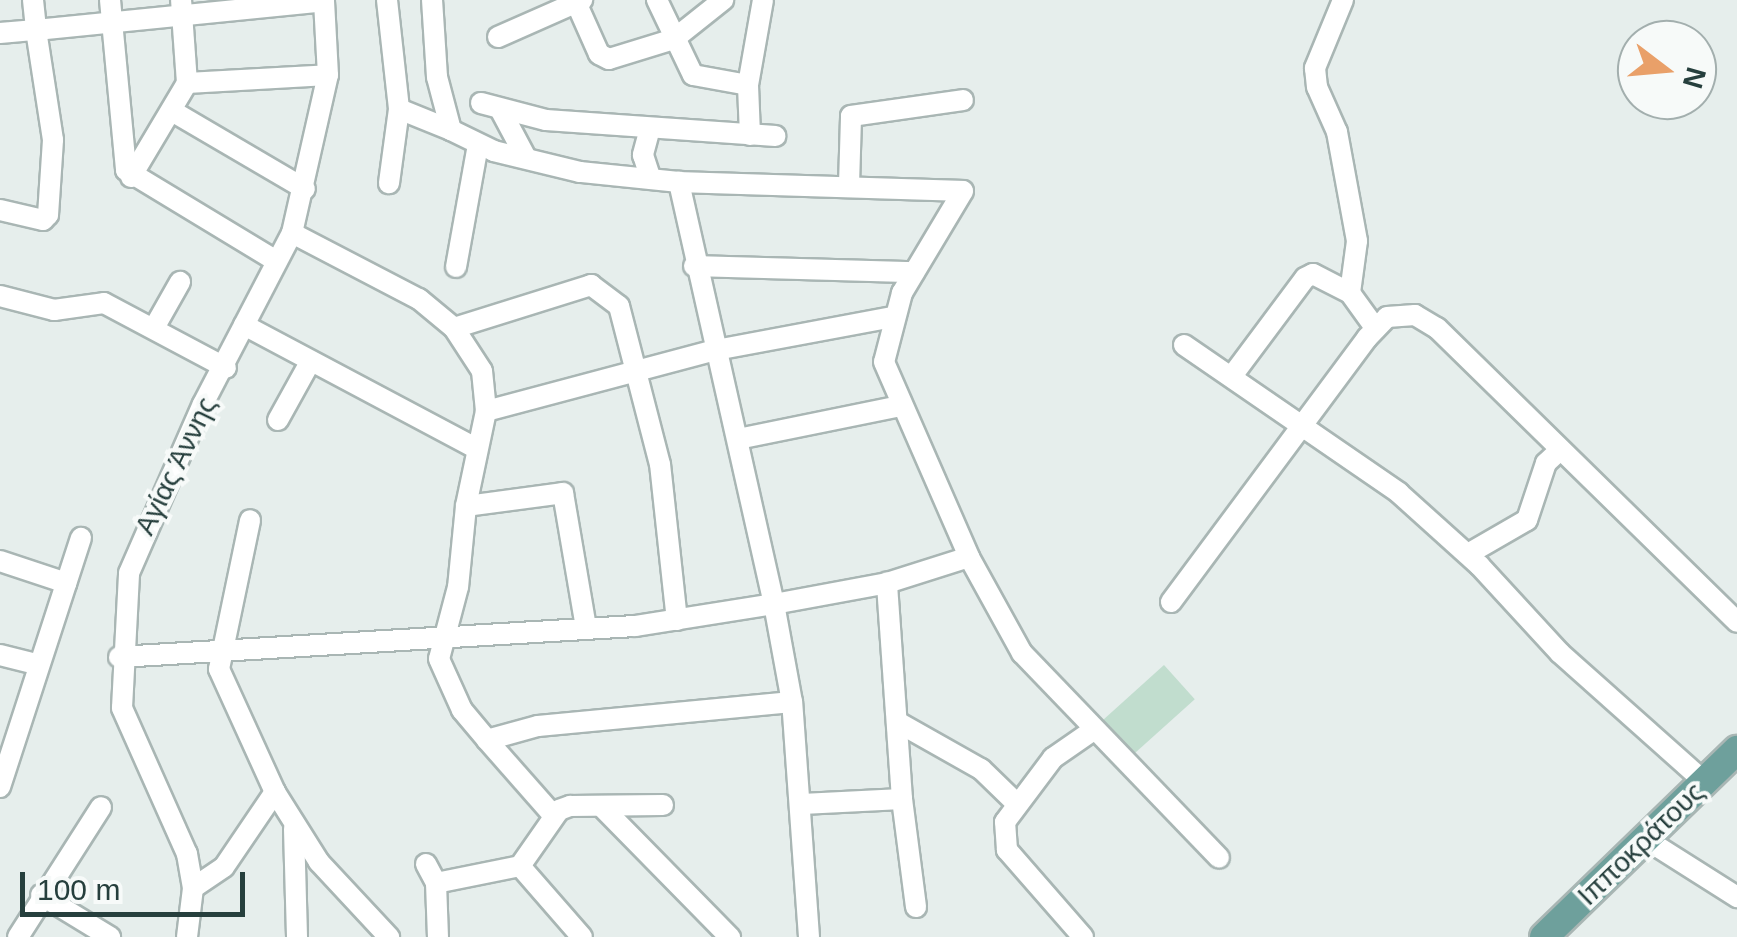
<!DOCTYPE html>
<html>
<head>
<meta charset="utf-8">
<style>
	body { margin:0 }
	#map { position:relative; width:1737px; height:937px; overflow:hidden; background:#e6eeec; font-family:Arial,sans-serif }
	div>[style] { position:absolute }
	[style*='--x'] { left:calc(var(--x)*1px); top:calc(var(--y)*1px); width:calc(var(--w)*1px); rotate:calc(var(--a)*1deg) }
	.green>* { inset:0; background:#c1ddce; transform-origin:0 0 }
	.roads { filter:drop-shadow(2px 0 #a9b6b4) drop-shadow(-2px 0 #a9b6b4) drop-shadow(0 2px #a9b6b4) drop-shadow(0 -2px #a9b6b4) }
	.minor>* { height:20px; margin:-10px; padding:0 10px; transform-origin:10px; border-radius:10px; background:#fff }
	.major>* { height:28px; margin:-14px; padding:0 14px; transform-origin:14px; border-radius:14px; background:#6ea09c }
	span { translate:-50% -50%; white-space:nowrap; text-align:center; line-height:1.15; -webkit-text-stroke:8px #f7faf9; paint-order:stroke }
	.street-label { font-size:28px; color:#263f3d }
	.north { position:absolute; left:1617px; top:20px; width:100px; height:100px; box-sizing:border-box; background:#f7faf9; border:2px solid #a3afae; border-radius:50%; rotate:106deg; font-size:28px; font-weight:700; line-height:40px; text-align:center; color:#263f3d }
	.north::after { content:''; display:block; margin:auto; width:35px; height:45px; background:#e9a069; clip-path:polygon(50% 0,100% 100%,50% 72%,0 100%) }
	.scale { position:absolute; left:20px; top:872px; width:225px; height:45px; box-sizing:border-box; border:5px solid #263f3d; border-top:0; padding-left:12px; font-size:30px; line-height:35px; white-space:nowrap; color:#263f3d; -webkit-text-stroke:8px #f7faf9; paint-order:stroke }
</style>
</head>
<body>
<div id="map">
	<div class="green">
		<i style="left:1164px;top:665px;width:46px;height:94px;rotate:48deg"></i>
	</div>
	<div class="roads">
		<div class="minor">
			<i style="--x:33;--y:0;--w:30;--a:84"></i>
			<i style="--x:36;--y:30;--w:289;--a:-5.7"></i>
			<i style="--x:110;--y:0;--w:171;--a:84.6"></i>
			<i style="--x:126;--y:170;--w:175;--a:31.2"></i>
			<i style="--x:387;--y:0;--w:110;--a:83.7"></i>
			<i style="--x:399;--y:109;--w:75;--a:97.7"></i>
			<i style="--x:575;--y:0;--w:59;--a:66"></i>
			<i style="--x:599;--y:54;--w:11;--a:27"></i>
			<i style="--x:609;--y:59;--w:68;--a:-17.1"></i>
			<i style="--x:674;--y:39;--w:63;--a:-38.5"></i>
			<i style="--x:657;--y:0;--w:83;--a:64.4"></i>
			<i style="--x:693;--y:75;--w:56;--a:10.3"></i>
			<i style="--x:1343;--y:0;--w:74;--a:112.4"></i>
			<i style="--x:1315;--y:68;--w:19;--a:84"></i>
			<i style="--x:1317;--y:87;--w:49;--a:66"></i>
			<i style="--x:1337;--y:132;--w:111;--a:79.6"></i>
			<i style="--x:1357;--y:241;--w:52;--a:97.7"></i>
			<i style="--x:1350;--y:293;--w:44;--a:54.2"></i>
			<i style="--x:0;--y:33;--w:36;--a:-5"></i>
			<i style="--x:36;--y:30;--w:111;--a:81.2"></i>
			<i style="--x:53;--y:140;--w:75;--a:93.8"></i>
			<i style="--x:48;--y:215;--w:7;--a:135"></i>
			<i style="--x:43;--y:220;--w:44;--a:-166.9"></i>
			<i style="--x:498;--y:37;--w:92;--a:-23.8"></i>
			<i style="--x:187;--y:83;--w:141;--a:-3.2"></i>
			<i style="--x:481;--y:103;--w:67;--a:14.7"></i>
			<i style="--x:546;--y:120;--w:230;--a:4"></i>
			<i style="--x:399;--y:109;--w:56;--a:22"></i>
			<i style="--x:500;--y:109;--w:55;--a:62"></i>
			<i style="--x:172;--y:111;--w:154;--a:30.4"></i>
			<i style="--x:649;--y:132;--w:24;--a:105"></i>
			<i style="--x:643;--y:155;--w:25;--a:72"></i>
			<i style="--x:750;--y:135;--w:50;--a:-92.3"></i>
			<i style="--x:748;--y:85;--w:86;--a:-80"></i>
			<i style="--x:131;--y:177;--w:109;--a:-59.2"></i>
			<i style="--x:187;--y:83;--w:83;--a:-94.1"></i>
			<i style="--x:679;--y:182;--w:284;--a:1.8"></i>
			<i style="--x:963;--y:191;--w:119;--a:120.9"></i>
			<i style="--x:902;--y:293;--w:71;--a:104.6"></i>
			<i style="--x:884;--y:362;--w:213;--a:66.4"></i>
			<i style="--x:849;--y:185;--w:69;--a:-88.3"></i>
			<i style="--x:851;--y:116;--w:113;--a:-8.1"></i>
			<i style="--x:292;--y:233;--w:143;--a:27.5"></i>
			<i style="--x:419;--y:299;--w:45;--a:39.6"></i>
			<i style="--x:454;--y:328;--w:51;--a:56.9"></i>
			<i style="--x:482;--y:371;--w:40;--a:84.3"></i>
			<i style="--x:486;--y:411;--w:97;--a:101.9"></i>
			<i style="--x:466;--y:506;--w:81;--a:95.6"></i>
			<i style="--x:458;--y:587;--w:74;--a:104.8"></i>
			<i style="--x:439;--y:659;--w:56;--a:65.7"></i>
			<i style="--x:462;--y:710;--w:39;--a:50"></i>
			<i style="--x:487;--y:740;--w:53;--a:-15.4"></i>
			<i style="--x:538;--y:726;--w:255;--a:-5.4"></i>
			<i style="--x:694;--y:266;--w:220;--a:1.6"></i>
			<i style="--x:456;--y:267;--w:124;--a:-79.8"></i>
			<i style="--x:0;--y:296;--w:56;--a:14.5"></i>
			<i style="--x:54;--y:310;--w:50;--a:-8"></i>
			<i style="--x:104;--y:303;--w:138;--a:28"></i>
			<i style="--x:244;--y:325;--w:264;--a:28"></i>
			<i style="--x:154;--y:328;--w:53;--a:-60.5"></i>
			<i style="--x:454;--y:328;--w:144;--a:-17.4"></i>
			<i style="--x:591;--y:285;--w:35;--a:37"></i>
			<i style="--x:619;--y:306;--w:163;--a:75.5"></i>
			<i style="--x:660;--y:464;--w:157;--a:83.8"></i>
			<i style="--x:1184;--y:345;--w:261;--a:34.5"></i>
			<i style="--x:1399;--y:493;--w:108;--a:42"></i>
			<i style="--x:1479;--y:565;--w:120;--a:47.4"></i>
			<i style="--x:1560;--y:653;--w:194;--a:41.7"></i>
			<i style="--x:1232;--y:376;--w:122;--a:-53.3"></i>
			<i style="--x:1305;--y:278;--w:9;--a:-27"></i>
			<i style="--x:1313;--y:274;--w:42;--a:27.2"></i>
			<i style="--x:486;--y:411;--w:238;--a:-14.9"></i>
			<i style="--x:716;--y:350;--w:179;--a:-10.6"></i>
			<i style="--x:278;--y:420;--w:64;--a:-61"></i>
			<i style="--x:738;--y:439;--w:165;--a:-11.5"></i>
			<i style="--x:466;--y:506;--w:98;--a:-7.6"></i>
			<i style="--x:563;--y:493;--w:136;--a:80.3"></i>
			<i style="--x:1468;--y:554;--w:68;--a:-30"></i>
			<i style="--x:1527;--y:520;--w:60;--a:-71.6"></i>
			<i style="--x:1546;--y:463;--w:18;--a:-43"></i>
			<i style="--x:0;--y:561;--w:70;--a:18.4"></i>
			<i style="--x:1171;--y:602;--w:329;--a:-53.4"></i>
			<i style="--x:1367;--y:338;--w:29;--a:-46"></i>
			<i style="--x:1387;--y:317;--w:28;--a:-4"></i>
			<i style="--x:1415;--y:315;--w:26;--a:31"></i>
			<i style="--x:1437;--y:328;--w:420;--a:44.4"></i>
			<i style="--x:0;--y:655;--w:37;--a:14"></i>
			<i style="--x:119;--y:657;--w:517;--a:-3.44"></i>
			<i style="--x:635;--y:626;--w:141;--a:-9"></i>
			<i style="--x:774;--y:604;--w:433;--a:-102.7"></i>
			<i style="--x:679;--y:182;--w:100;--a:-174.2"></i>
			<i style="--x:580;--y:172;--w:89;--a:-166.3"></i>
			<i style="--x:494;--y:151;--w:48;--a:-154"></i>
			<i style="--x:451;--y:130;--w:55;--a:-104.8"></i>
			<i style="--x:437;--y:77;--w:77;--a:-93.7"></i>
			<i style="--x:901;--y:724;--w:92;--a:29.4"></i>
			<i style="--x:981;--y:769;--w:46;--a:44.1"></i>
			<i style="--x:487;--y:740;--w:101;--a:48.6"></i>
			<i style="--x:0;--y:787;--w:262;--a:-72"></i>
			<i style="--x:275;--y:792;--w:83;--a:57.8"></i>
			<i style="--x:319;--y:862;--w:103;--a:47"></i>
			<i style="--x:902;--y:799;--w:109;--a:82.6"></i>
			<i style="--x:802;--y:804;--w:100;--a:-2.9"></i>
			<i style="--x:902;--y:799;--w:217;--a:-94"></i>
			<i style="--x:604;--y:809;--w:180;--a:45.5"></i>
			<i style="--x:294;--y:829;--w:108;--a:88.4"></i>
			<i style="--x:1647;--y:840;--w:107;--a:32.3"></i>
			<i style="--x:426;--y:864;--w:21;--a:62"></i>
			<i style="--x:436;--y:883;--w:54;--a:87.9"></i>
			<i style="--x:520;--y:866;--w:94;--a:48.9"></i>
			<i style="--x:436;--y:883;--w:86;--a:-11.4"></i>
			<i style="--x:520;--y:866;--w:68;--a:-55.1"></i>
			<i style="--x:559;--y:810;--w:12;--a:-20"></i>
			<i style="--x:570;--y:806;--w:93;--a:-0.6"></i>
			<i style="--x:193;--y:888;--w:37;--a:-34"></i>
			<i style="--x:224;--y:867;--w:91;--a:-55.8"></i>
			<i style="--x:275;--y:792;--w:135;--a:-114.5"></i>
			<i style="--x:219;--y:669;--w:152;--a:-78.2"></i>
			<i style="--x:41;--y:895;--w:81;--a:31.3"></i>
			<i style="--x:18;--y:937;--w:154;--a:-57.4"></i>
			<i style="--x:187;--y:937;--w:49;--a:-83"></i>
			<i style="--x:193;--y:888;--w:35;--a:-100"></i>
			<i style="--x:187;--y:854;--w:160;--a:-114"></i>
			<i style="--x:122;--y:708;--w:135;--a:-87"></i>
			<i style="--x:129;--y:573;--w:184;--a:-66.4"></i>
			<i style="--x:203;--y:404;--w:193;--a:-62.5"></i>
			<i style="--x:292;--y:233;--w:162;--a:-77.2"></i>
			<i style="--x:328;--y:75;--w:75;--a:-93.1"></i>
			<i style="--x:809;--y:937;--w:236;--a:-94.1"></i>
			<i style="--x:792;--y:702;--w:100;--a:-100.4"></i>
			<i style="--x:774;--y:604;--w:115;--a:-10.5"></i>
			<i style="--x:887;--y:583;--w:86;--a:-17.6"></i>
			<i style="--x:969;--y:557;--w:110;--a:61.1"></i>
			<i style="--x:1022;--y:653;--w:284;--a:46.1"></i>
			<i style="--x:1083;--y:937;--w:116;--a:-131.1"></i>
			<i style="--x:1007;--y:850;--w:28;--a:-94"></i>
			<i style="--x:1005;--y:822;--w:80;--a:-53.1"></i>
			<i style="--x:1053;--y:758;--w:47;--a:-34.7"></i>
		</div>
		<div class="major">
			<i style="--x:1544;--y:937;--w:269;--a:-44.1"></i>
		</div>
	</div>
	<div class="street-label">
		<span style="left:176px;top:466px;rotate:-64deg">Αγίας Άννης</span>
		<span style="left:1641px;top:844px;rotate:-44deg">Ιπποκράτους</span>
	</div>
	<div class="north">N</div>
	<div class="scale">100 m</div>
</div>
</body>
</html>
